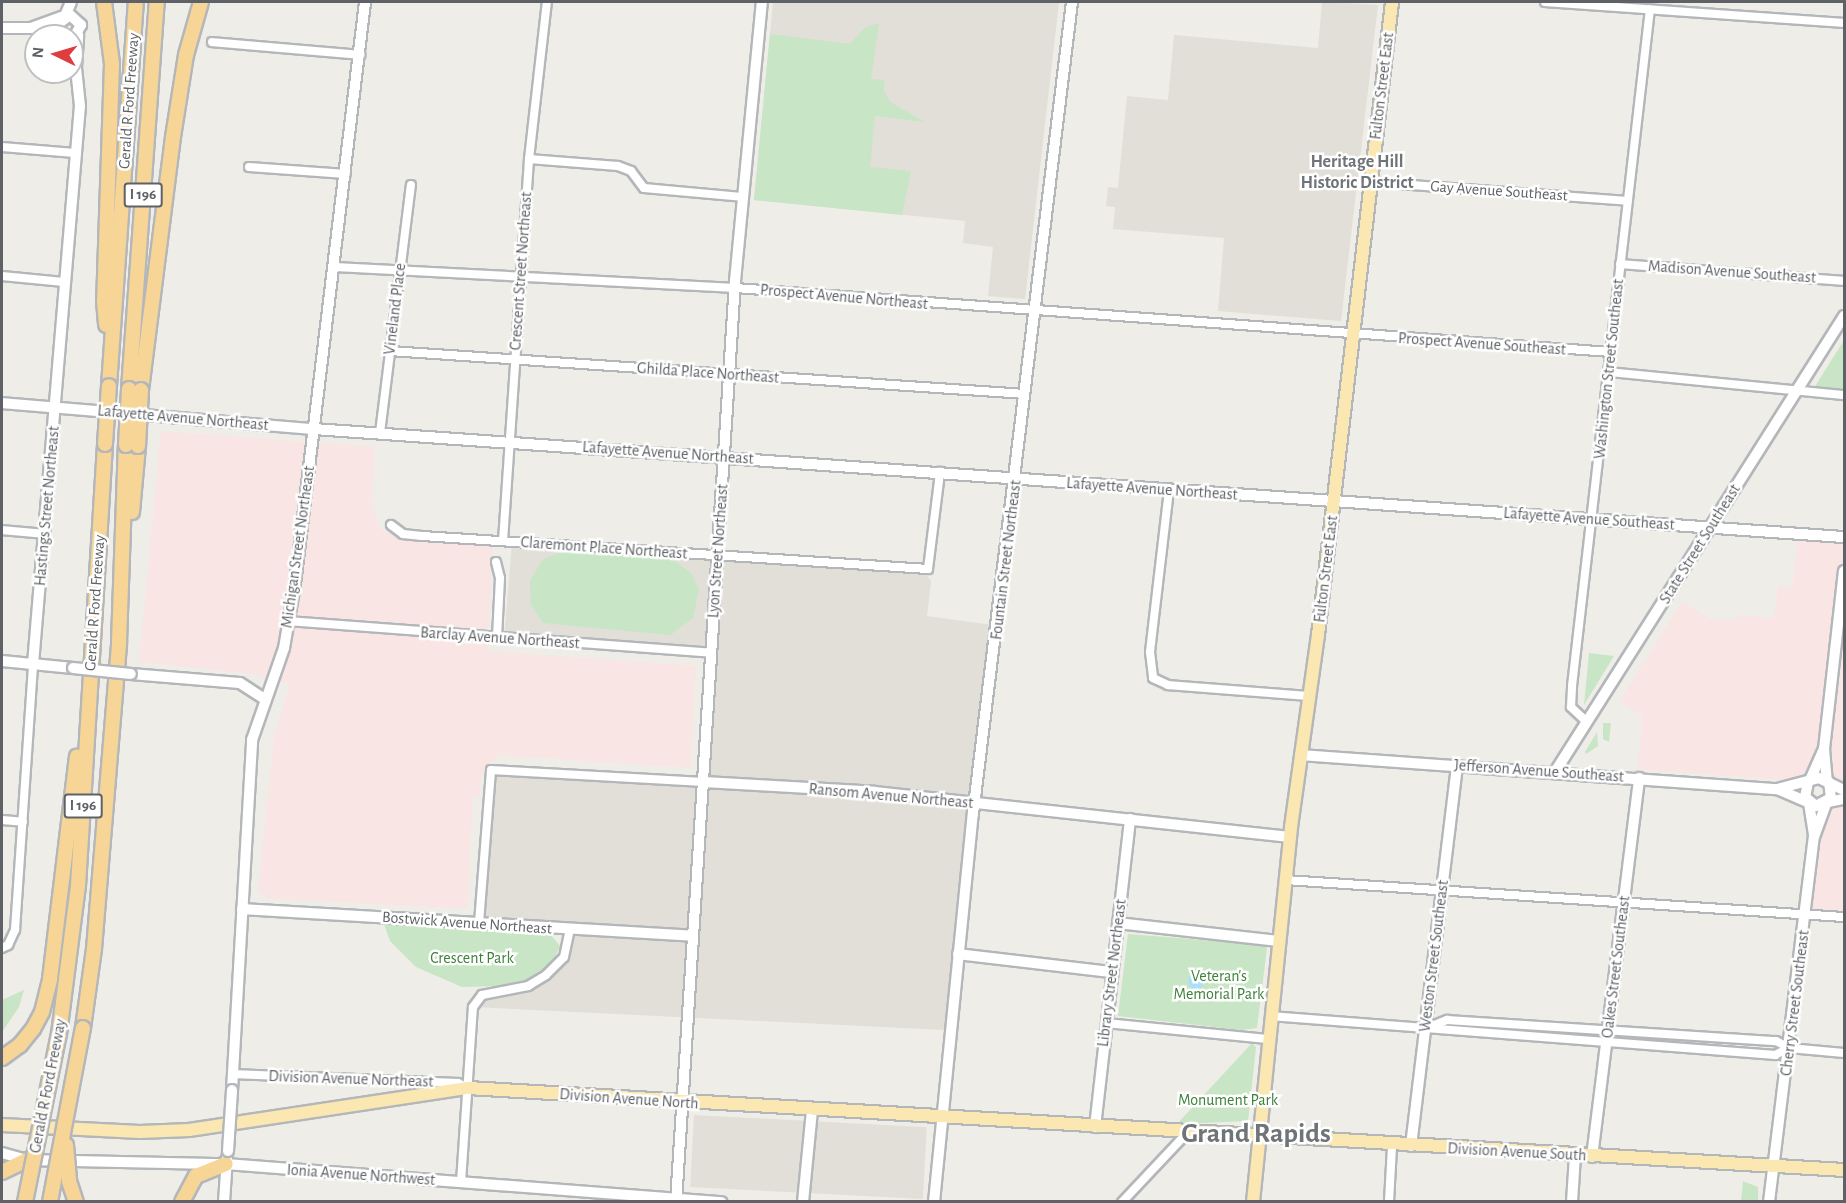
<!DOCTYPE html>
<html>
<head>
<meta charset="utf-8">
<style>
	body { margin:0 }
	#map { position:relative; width:1846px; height:1203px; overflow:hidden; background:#efede7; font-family:"Alegreya Sans",sans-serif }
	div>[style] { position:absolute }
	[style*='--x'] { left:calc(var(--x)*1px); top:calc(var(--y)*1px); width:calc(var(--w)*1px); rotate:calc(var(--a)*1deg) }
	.education>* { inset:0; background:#e2ded8; transform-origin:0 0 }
	.medical>* { inset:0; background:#fae5e5 }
	.green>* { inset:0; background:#c8e5c5 }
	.water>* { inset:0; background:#addffa }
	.round { border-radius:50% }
	.roads { filter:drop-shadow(2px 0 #b4b7ba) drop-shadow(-2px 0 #b4b7ba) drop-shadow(0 2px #b4b7ba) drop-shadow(0 -2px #b4b7ba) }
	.street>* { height:8px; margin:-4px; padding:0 4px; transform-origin:4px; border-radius:4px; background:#fff }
	.secondary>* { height:10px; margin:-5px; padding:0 5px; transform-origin:5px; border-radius:5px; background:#fff }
	.primary>* { height:12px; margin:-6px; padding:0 6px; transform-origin:6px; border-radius:6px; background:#fae7b1 }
	.highway>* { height:14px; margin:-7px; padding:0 7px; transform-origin:7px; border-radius:7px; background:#f6d597 }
	.bridges { filter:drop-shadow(2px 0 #b3b6ba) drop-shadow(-2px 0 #b3b6ba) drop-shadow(0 2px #b3b6ba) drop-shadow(0 -2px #b3b6ba) }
	.secondary-bridge>* { height:10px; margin:-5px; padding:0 5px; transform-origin:5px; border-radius:5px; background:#fff }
	.highway-bridge>* { height:14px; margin:-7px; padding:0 7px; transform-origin:7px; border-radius:7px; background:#f6d597 }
	span { translate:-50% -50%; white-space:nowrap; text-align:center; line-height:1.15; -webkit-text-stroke:5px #fff; paint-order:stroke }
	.shield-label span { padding:2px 4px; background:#fff; border:2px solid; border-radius:4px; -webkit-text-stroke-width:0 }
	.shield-label { font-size:15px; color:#5e6266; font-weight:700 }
	.street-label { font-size:16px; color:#5e6266 }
	.park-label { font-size:16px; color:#3e813a }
	.neighbourhood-label { font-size:18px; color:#6f7478; font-weight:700 }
	.town-label { font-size:28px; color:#6f7478; font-weight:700 }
	.frame { position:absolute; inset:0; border:3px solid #5e6266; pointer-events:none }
	.north { position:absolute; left:24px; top:24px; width:60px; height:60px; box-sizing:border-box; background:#fff; border:2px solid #bfc0c2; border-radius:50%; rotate:275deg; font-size:16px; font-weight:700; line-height:24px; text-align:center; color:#5e6266 }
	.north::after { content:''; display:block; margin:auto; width:21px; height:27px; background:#de3e40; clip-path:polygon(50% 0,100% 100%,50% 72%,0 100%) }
</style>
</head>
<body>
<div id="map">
	<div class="education">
		<i style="clip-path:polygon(773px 2px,1059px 2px,1025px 299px,988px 296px,993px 247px,963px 243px,965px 221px,754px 200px)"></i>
		<i style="clip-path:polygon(1322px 2px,1378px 5px,1341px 321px,1218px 311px,1224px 238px,1113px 229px,1115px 207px,1106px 206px,1108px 187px,1118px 188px,1127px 96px,1168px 100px,1174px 35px,1318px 48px)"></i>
		<i style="clip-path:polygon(512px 543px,924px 572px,931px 581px,927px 616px,992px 625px,944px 1030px,473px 1007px,476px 1000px,528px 986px,558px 964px,570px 929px,479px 923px,489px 773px,703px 782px,711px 653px,504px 638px)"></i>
		<i style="left:694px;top:1115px;width:233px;height:72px;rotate:3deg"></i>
	</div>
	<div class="medical">
		<i style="clip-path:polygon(161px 431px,375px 447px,371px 504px,382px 531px,401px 538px,493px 546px,487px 651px,696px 666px,690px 768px,498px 755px,482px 773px,480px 796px,473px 796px,467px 909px,267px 898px,258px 891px,274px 737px,290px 685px,254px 674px,139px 662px)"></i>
		<i style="clip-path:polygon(1798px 534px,1844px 537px,1844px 917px,1805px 915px,1819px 804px,1828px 798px,1825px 783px,1638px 769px,1642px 716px,1619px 702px,1682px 602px,1713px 620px,1735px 620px,1737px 615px,1774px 618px,1778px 587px,1792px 588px)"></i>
	</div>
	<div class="green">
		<i style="clip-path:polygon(879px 23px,871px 79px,885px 80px,884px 91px,890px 102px,925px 122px,875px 116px,870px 167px,911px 171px,902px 215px,754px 200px,770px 34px,850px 44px,864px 28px)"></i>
		<i style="clip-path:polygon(1844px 340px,1844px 389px,1814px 388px)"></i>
		<i style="clip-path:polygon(564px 551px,667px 558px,676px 562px,691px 573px,699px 589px,693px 618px,670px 635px,543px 623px,531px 605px,530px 581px,543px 559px)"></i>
		<i style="clip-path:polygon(1589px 653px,1614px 656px,1584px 705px)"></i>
		<i style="clip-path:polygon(1603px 723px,1611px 723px,1609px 742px,1603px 739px)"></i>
		<i style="clip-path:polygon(1597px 732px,1598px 746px,1586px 754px,1585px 752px)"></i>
		<i style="clip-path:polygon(384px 924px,551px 935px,560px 946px,553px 961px,528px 980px,502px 986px,462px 987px,416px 967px,390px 941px)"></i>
		<i style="clip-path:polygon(1128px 934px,1264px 945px,1267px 948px,1257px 1028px,1241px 1030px,1118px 1016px)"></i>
		<i style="clip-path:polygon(24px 990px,19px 1007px,2px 1032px,2px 1000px)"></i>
		<i style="clip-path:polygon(1252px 1043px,1256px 1047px,1248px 1121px,1177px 1124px)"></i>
		<i style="clip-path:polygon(1743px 1181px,1758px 1187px,1758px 1201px,1741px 1201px)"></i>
	</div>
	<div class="water">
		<i class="round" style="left:1188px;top:973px;width:16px;height:16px"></i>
	</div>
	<div class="roads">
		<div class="street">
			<i style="--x:1545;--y:2;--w:300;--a:4"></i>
			<i style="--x:212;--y:42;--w:149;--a:5"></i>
			<i style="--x:2;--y:147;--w:73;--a:4.7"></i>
			<i style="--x:529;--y:159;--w:89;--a:4.5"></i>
			<i style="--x:618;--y:166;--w:14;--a:21"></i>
			<i style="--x:631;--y:171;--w:21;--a:53"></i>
			<i style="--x:644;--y:188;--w:98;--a:5.2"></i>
			<i style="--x:249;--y:167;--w:97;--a:4.1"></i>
			<i style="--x:1371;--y:182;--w:257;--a:4.2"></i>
			<i style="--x:1620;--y:264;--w:225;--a:4.3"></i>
			<i style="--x:335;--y:267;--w:401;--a:3"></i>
			<i style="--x:735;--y:288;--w:878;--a:4.18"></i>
			<i style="--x:2;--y:276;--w:62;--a:5.5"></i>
			<i style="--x:390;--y:351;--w:636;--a:3.87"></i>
			<i style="--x:1609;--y:372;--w:236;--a:5.6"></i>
			<i style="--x:380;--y:433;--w:250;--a:-82.9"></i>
			<i style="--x:1169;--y:490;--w:163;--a:96.7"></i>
			<i style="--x:1150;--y:652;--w:26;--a:83"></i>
			<i style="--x:1153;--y:678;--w:17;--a:25"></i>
			<i style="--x:1168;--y:685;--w:140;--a:4.5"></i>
			<i style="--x:391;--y:525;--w:15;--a:37"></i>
			<i style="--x:403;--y:534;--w:19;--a:6"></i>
			<i style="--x:422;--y:536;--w:507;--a:3.73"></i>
			<i style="--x:928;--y:569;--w:98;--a:-82.9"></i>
			<i style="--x:2;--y:530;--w:43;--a:5.3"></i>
			<i style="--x:503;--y:541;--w:383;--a:-86.1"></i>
			<i style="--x:529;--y:159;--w:158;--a:-83.5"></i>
			<i style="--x:496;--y:562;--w:16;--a:76"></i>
			<i style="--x:500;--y:578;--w:59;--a:92.9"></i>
			<i style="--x:288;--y:621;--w:424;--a:4.3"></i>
			<i style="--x:1587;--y:722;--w:22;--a:-137"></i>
			<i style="--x:1571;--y:707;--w:21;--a:-87"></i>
			<i style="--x:1572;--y:686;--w:681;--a:-83.43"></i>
			<i style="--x:2;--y:820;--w:21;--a:5"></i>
			<i style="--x:1285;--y:880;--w:560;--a:3.79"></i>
			<i style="--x:479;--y:923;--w:153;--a:-85.5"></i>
			<i style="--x:491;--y:770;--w:213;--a:3.2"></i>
			<i style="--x:2;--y:948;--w:7;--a:-27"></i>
			<i style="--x:8;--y:945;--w:17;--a:-65"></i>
			<i style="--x:15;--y:930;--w:267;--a:-86.1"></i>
			<i style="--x:1270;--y:1016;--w:507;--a:4.42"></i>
			<i style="--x:1775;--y:1055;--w:16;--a:-27"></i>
			<i style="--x:1106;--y:1023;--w:162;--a:5.7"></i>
			<i style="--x:1427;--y:1028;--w:22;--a:-22"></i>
			<i style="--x:1447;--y:1020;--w:330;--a:3.7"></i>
			<i style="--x:1776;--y:1041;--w:15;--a:28"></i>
			<i style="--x:1789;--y:1048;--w:55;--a:5.2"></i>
			<i style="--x:232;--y:1074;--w:226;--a:2.3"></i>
			<i style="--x:458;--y:1083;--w:10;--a:29"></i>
			<i style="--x:461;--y:1182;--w:175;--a:-86.1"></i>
			<i style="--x:473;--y:1007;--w:15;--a:-53"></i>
			<i style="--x:482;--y:995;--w:47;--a:-11.1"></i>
			<i style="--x:528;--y:986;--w:21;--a:-31"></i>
			<i style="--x:546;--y:975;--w:25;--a:-45"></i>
			<i style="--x:564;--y:957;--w:29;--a:-78"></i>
			<i style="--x:1122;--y:1202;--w:96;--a:-46.7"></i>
			<i style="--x:1389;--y:1202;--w:56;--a:-86.9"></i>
		</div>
		<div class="secondary">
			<i style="--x:65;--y:16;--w:15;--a:-67"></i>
			<i style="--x:2;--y:28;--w:29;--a:0"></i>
			<i style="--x:31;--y:28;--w:33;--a:-20"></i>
			<i style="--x:61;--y:36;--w:12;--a:-104"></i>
			<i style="--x:58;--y:24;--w:15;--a:-37"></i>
			<i style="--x:70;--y:15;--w:15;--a:42"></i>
			<i style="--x:81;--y:25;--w:16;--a:120"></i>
			<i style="--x:2;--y:403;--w:313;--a:4.8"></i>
			<i style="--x:314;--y:429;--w:1534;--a:4.04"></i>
			<i style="--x:2;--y:661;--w:71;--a:5.6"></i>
			<i style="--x:33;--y:664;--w:560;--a:-85.19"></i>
			<i style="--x:80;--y:106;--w:39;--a:-96"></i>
			<i style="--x:76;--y:67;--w:32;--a:-86"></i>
			<i style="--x:131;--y:674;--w:109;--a:4.7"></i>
			<i style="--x:240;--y:683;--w:30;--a:33"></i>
			<i style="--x:1824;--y:749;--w:32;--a:85"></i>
			<i style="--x:1300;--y:755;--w:478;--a:4.1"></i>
			<i style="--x:1777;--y:789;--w:43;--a:-14.7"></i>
			<i style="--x:1819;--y:778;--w:28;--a:26"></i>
			<i style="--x:1555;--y:772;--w:540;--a:-57.63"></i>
			<i style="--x:1810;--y:780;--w:34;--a:-66"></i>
			<i style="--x:1824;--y:749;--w:179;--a:-83.6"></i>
			<i style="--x:704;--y:782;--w:171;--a:3.3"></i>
			<i style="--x:875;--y:792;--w:417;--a:6.2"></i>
			<i style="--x:1808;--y:782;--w:15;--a:101"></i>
			<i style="--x:1805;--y:797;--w:14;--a:39"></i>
			<i style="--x:1816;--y:806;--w:17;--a:-28"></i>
			<i style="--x:1831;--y:798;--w:16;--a:-97"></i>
			<i style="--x:1777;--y:789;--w:33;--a:23"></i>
			<i style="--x:1828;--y:802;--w:16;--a:-11"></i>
			<i style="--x:1809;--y:803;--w:32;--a:81"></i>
			<i style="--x:242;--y:909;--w:451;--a:3.4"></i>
			<i style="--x:1118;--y:923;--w:161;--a:6.4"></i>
			<i style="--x:958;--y:954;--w:155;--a:6.7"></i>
			<i style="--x:232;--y:1090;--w:351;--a:-86.7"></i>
			<i style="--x:252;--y:740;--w:97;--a:-70.8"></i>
			<i style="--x:284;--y:648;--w:65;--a:-80.2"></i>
			<i style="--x:295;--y:584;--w:586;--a:-83.14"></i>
			<i style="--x:1095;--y:1127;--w:310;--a:-83.5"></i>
			<i style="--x:1411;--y:1146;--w:383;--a:-83.1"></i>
			<i style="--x:2;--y:1153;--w:26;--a:16"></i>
			<i style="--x:27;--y:1160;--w:199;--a:1.2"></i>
			<i style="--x:226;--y:1164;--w:497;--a:4.4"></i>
			<i style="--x:1592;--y:1157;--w:382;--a:-82.9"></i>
			<i style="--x:224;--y:1202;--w:44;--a:-86.1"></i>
			<i style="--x:676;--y:1202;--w:923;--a:-86.33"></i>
			<i style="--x:735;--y:281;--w:280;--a:-84.5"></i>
			<i style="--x:803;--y:1202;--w:92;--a:-84.4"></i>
			<i style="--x:934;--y:1202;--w:390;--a:-84.3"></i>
			<i style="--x:973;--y:814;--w:818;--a:-83.05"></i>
			<i style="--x:1572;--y:1202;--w:46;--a:-86.3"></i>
			<i style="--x:1769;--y:1202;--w:368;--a:-83"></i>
			<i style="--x:1814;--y:837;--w:35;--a:-70"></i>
		</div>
		<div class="primary">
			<i style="--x:2;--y:1125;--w:138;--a:2.9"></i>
			<i style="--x:140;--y:1132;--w:49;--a:-2.3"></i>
			<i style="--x:189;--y:1130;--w:282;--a:-8.6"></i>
			<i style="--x:468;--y:1088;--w:1378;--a:3.41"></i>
			<i style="--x:1253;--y:1202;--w:377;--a:-84.2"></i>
			<i style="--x:1291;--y:827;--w:194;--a:-82"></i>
			<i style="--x:1318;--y:635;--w:637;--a:-83.33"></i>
		</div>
		<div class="highway">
			<i style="--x:104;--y:2;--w:63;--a:82.6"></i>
			<i style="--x:112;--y:64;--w:237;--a:91.9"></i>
			<i style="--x:104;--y:301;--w:24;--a:85"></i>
			<i style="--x:109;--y:386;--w:385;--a:-86"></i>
			<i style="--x:129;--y:389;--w:388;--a:-85.9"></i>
			<i style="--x:141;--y:390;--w:255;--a:-82.8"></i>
			<i style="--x:173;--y:137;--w:83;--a:-81"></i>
			<i style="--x:186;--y:55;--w:55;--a:-74.2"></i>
			<i style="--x:132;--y:512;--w:66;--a:-84.8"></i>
			<i style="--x:83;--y:1028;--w:80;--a:-82.1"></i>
			<i style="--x:94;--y:949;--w:308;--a:-85.3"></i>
			<i style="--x:119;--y:642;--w:197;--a:-88"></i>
			<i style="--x:59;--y:1034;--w:149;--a:-82.7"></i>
			<i style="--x:78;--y:886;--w:443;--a:-86.5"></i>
			<i style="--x:2;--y:1058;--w:22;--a:-36"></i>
			<i style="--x:20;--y:1045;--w:21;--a:-51"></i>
			<i style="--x:33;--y:1029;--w:19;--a:-62"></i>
			<i style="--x:42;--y:1012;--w:34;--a:-76"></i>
			<i style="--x:50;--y:979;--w:224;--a:-83.1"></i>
			<i style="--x:2;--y:1172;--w:28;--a:-26"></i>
			<i style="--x:182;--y:1202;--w:30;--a:-62"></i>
			<i style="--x:196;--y:1176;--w:32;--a:-22"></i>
		</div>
	</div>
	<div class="bridges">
		<div class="secondary-bridge">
			<i style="--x:73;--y:668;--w:58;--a:5.9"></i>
			<i style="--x:228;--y:1151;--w:61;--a:-86.2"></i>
		</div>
		<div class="highway-bridge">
			<i style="--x:105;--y:444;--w:58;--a:-86.1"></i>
			<i style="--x:126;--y:445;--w:56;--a:-86.9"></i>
			<i style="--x:138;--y:446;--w:56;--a:-86.9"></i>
			<i style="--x:66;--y:1145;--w:36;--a:85"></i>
			<i style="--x:69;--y:1181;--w:22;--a:72"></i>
			<i style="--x:25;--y:1202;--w:171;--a:-78.6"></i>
			<i style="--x:50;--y:1202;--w:177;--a:-79.3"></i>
		</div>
	</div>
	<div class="shield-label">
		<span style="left:143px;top:195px">I 196</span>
		<span style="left:83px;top:806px">I 196</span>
	</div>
	<div class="street-label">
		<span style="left:1382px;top:86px;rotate:-83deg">Fulton Street East</span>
		<span style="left:129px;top:101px;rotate:-86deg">Gerald R Ford Freeway</span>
		<span style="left:1499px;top:191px;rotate:4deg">Gay Avenue Southeast</span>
		<span style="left:521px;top:271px;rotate:-86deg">Crescent Street Northeast</span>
		<span style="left:1732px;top:272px;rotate:4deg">Madison Avenue Southeast</span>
		<span style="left:844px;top:297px;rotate:5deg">Prospect Avenue Northeast</span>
		<span style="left:395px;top:309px;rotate:-83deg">Vineland Place</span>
		<span style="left:1482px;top:344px;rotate:4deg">Prospect Avenue Southeast</span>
		<span style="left:1609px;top:369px;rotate:-84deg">Washington Street Southeast</span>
		<span style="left:708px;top:373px;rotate:4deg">Ghilda Place Northeast</span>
		<span style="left:183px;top:418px;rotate:5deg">Lafayette Avenue Northeast</span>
		<span style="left:668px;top:453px;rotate:4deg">Lafayette Avenue Northeast</span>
		<span style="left:1152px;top:489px;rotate:4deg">Lafayette Avenue Northeast</span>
		<span style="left:47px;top:506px;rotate:-85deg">Hastings Street Northeast</span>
		<span style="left:1589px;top:519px;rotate:4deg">Lafayette Avenue Southeast</span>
		<span style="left:1700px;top:544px;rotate:-58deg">State Street Southeast</span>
		<span style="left:298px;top:547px;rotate:-82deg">Michigan Street Northeast</span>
		<span style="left:604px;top:548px;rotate:4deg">Claremont Place Northeast</span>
		<span style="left:718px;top:551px;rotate:-86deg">Lyon Street Northeast</span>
		<span style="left:1006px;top:560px;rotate:-83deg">Fountain Street Northeast</span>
		<span style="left:1326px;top:569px;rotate:-83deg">Fulton Street East</span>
		<span style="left:95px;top:603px;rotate:-86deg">Gerald R Ford Freeway</span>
		<span style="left:500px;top:638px;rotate:4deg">Barclay Avenue Northeast</span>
		<span style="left:1539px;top:771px;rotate:4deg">Jefferson Avenue Southeast</span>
		<span style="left:891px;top:796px;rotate:5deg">Ransom Avenue Northeast</span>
		<span style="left:467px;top:923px;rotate:4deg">Bostwick Avenue Northeast</span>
		<span style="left:1434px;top:956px;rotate:-83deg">Weston Street Southeast</span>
		<span style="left:1616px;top:967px;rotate:-83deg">Oakes Street Southeast</span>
		<span style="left:1112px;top:973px;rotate:-83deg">Library Street Northeast</span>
		<span style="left:1795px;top:1003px;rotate:-83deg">Cherry Street Southeast</span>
		<span style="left:351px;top:1079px;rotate:2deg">Division Avenue Northeast</span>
		<span style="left:48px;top:1086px;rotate:-79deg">Gerald R Ford Freeway</span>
		<span style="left:629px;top:1099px;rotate:4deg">Division Avenue North</span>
		<span style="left:1517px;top:1152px;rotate:3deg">Division Avenue South</span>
		<span style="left:361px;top:1175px;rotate:4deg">Ionia Avenue Northwest</span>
	</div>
	<div class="park-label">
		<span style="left:472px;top:958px">Crescent Park</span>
		<span style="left:1219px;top:985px">Veteran's<br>Memorial Park</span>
		<span style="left:1228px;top:1100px">Monument Park</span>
	</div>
	<div class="neighbourhood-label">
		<span style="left:1357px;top:173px">Heritage Hill<br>Historic District</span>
	</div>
	<div class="town-label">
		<span style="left:1256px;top:1134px">Grand Rapids</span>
	</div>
	<div class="frame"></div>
	<div class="north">N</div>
</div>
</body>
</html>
